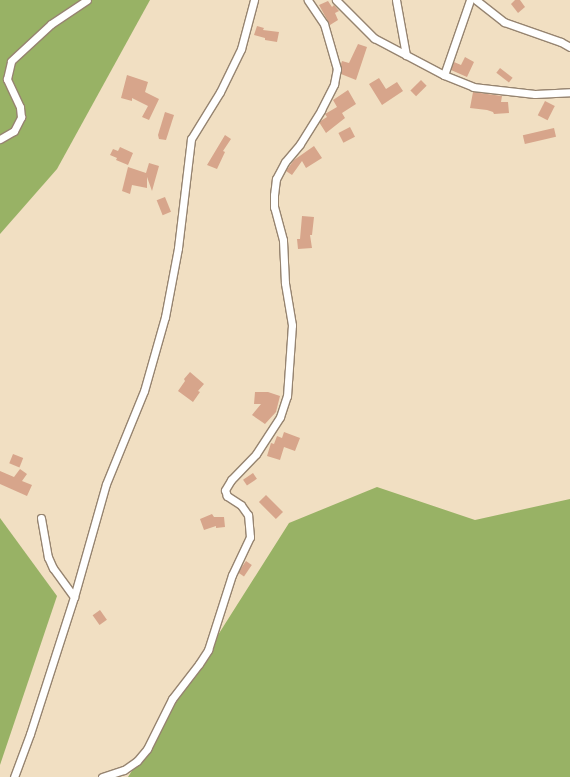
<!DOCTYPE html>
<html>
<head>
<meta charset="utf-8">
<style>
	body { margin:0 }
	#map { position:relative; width:570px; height:777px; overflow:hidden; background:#f1dfc2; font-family:Caveat,sans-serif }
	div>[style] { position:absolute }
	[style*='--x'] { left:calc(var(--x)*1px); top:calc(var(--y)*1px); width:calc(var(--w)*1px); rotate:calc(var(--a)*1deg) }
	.forest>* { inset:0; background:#98b265 }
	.building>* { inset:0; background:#d7a58b; transform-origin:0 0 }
	.roads { filter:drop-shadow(1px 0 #968470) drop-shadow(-1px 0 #968470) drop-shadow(0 1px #968470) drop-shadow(0 -1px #968470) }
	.street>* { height:7px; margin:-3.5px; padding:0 3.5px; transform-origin:3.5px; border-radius:3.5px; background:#fff }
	span { translate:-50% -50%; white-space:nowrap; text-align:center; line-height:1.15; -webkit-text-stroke:3px #f6f6f2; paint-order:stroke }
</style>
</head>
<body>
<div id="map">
	<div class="forest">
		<i style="clip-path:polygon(0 0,150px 0,57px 169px,0 234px)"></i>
		<i style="clip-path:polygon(377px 487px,475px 520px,570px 499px,570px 777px,128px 777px,289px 523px)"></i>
		<i style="clip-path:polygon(0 518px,57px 596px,0 765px)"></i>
	</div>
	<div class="building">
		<i style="clip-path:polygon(515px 0,520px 0,525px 7px,518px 13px,511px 4px)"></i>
		<i style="clip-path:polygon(328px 1px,332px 7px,334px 5px,339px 11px,335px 13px,338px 20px,330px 25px,319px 5px)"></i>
		<i style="clip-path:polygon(257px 26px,264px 28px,263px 30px,279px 32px,277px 42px,265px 40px,265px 38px,254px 35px)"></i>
		<i style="clip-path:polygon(358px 44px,367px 47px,356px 80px,341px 74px,341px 64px,342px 61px,349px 63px)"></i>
		<i style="clip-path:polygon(465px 57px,474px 62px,467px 77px,451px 70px,454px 62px,461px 65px)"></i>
		<i style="left:500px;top:68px;width:16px;height:6px;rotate:38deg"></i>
		<i style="clip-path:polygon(127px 75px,148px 82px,145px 92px,159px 99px,149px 120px,142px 117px,148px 106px,132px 98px,132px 101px,121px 98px)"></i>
		<i style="clip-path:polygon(379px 78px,386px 89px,397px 82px,403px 91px,382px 105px,369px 84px)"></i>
		<i style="left:421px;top:80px;width:8px;height:15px;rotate:45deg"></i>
		<i style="clip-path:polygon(348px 90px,356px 104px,342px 113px,345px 118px,326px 133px,319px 122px,327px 117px,325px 114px,337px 107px,333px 100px)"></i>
		<i style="clip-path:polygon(473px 92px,502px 96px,501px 102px,508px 102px,509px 113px,494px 114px,493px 112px,487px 110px,470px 108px)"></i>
		<i style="left:545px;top:101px;width:11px;height:16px;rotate:27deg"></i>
		<i style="clip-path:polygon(165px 112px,174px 115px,166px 140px,159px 139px,158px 135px)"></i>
		<i style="left:350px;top:127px;width:11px;height:13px;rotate:63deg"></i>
		<i style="left:554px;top:128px;width:9px;height:32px;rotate:77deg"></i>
		<i style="clip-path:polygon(225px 135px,231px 139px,223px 151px,225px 152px,217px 169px,207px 165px)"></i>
		<i style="clip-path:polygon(314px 146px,322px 158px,306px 168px,302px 161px,292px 175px,286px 171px,294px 160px)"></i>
		<i style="clip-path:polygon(120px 147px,133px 153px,128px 165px,116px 160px,117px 158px,110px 155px,113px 149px,118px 151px)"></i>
		<i style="clip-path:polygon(149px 163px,159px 166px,152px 191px,147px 177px,147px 188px,132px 185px,130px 194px,122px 191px,128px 167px,146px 173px)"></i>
		<i style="left:165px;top:197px;width:16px;height:9px;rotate:68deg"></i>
		<i style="clip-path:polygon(302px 216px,314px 217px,312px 235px,310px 235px,312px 248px,298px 249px,297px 239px,300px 239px)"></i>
		<i style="clip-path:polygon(190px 372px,204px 384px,198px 391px,200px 392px,193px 402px,178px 391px,185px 381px,184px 379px)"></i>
		<i style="clip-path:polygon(255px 392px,268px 392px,280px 396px,276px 412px,265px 424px,252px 415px,261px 404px,254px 404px)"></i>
		<i style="clip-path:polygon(284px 432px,300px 438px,295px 451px,284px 447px,280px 460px,267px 456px,271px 443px,274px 444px,277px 436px,282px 438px)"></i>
		<i style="left:13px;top:454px;width:11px;height:10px;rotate:22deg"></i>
		<i style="clip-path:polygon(20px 469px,27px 474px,22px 481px,32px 485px,27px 496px,0 484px,0 471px,14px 477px)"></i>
		<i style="left:253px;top:473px;width:7px;height:12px;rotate:56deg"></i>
		<i style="left:266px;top:495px;width:24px;height:10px;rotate:45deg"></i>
		<i style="clip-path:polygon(212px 514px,214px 517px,224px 517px,225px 527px,216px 528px,216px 526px,204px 530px,200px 519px)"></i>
		<i style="left:246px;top:561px;width:7px;height:14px;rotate:34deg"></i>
		<i style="left:100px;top:610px;width:12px;height:9px;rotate:55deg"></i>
	</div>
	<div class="roads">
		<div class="street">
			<i style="--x:336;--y:0;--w:54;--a:45"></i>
			<i style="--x:374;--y:38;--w:79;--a:27.9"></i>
			<i style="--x:444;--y:75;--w:31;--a:22"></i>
			<i style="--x:473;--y:87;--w:62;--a:6.4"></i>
			<i style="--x:535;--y:94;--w:35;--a:-3"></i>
			<i style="--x:396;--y:0;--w:56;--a:79.7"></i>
			<i style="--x:476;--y:0;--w:36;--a:38"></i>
			<i style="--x:504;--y:22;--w:60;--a:19.3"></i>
			<i style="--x:561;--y:42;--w:10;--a:29"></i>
			<i style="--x:444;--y:75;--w:79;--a:-70.9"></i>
			<i style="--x:0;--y:139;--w:16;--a:-30"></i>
			<i style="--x:14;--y:131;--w:16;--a:-63"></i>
			<i style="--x:21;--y:117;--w:10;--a:-96"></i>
			<i style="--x:20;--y:107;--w:31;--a:-115"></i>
			<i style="--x:7;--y:79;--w:18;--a:-77"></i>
			<i style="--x:11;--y:61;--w:54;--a:-42.8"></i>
			<i style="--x:51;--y:24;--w:43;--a:-33.7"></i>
			<i style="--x:41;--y:518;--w:40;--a:80"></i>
			<i style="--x:48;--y:557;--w:12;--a:66"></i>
			<i style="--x:53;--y:568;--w:36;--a:54"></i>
			<i style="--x:14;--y:777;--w:46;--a:-69.6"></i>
			<i style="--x:30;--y:734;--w:144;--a:-72.2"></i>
			<i style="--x:74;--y:597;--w:117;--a:-74.2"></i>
			<i style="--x:106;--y:484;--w:100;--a:-67.8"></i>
			<i style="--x:144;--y:391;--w:77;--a:-74.2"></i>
			<i style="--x:165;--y:317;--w:70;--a:-79.3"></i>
			<i style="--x:178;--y:248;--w:110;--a:-83.2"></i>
			<i style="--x:191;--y:139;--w:55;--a:-58.3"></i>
			<i style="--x:220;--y:92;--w:48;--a:-64"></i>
			<i style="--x:241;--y:49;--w:51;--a:-75.1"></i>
			<i style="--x:102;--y:777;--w:23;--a:-18"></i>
			<i style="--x:124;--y:770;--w:16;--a:-35"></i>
			<i style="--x:137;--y:761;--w:16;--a:-50"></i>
			<i style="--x:147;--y:749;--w:56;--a:-63.4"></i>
			<i style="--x:172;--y:699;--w:44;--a:-52.4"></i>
			<i style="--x:199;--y:664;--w:17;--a:-57"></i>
			<i style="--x:208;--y:650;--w:79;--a:-72.3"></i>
			<i style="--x:232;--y:575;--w:42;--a:-64.7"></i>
			<i style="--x:250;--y:537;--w:22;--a:-95"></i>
			<i style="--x:248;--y:515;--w:12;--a:-125"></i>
			<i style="--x:241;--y:505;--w:17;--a:-147"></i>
			<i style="--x:227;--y:496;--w:6;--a:-108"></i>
			<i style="--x:225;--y:490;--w:12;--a:-59"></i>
			<i style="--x:231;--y:480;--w:36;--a:-46"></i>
			<i style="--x:256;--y:454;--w:44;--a:-57"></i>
			<i style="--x:280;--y:417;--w:22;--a:-72"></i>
			<i style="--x:287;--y:396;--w:71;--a:-86"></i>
			<i style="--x:292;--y:325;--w:43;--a:-99.5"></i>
			<i style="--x:285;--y:283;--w:43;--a:-92.7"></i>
			<i style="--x:283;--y:240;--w:34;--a:-105"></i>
			<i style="--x:274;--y:207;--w:12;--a:-90"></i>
			<i style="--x:274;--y:195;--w:16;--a:-83"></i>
			<i style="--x:276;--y:179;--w:19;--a:-62"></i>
			<i style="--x:285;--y:162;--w:23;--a:-50"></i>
			<i style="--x:300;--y:144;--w:40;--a:-58"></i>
			<i style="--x:321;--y:110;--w:29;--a:-63"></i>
			<i style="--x:334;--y:84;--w:15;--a:-79"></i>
			<i style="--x:337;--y:69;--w:47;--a:-106.1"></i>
			<i style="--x:324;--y:24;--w:29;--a:-124"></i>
		</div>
	</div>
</div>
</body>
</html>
